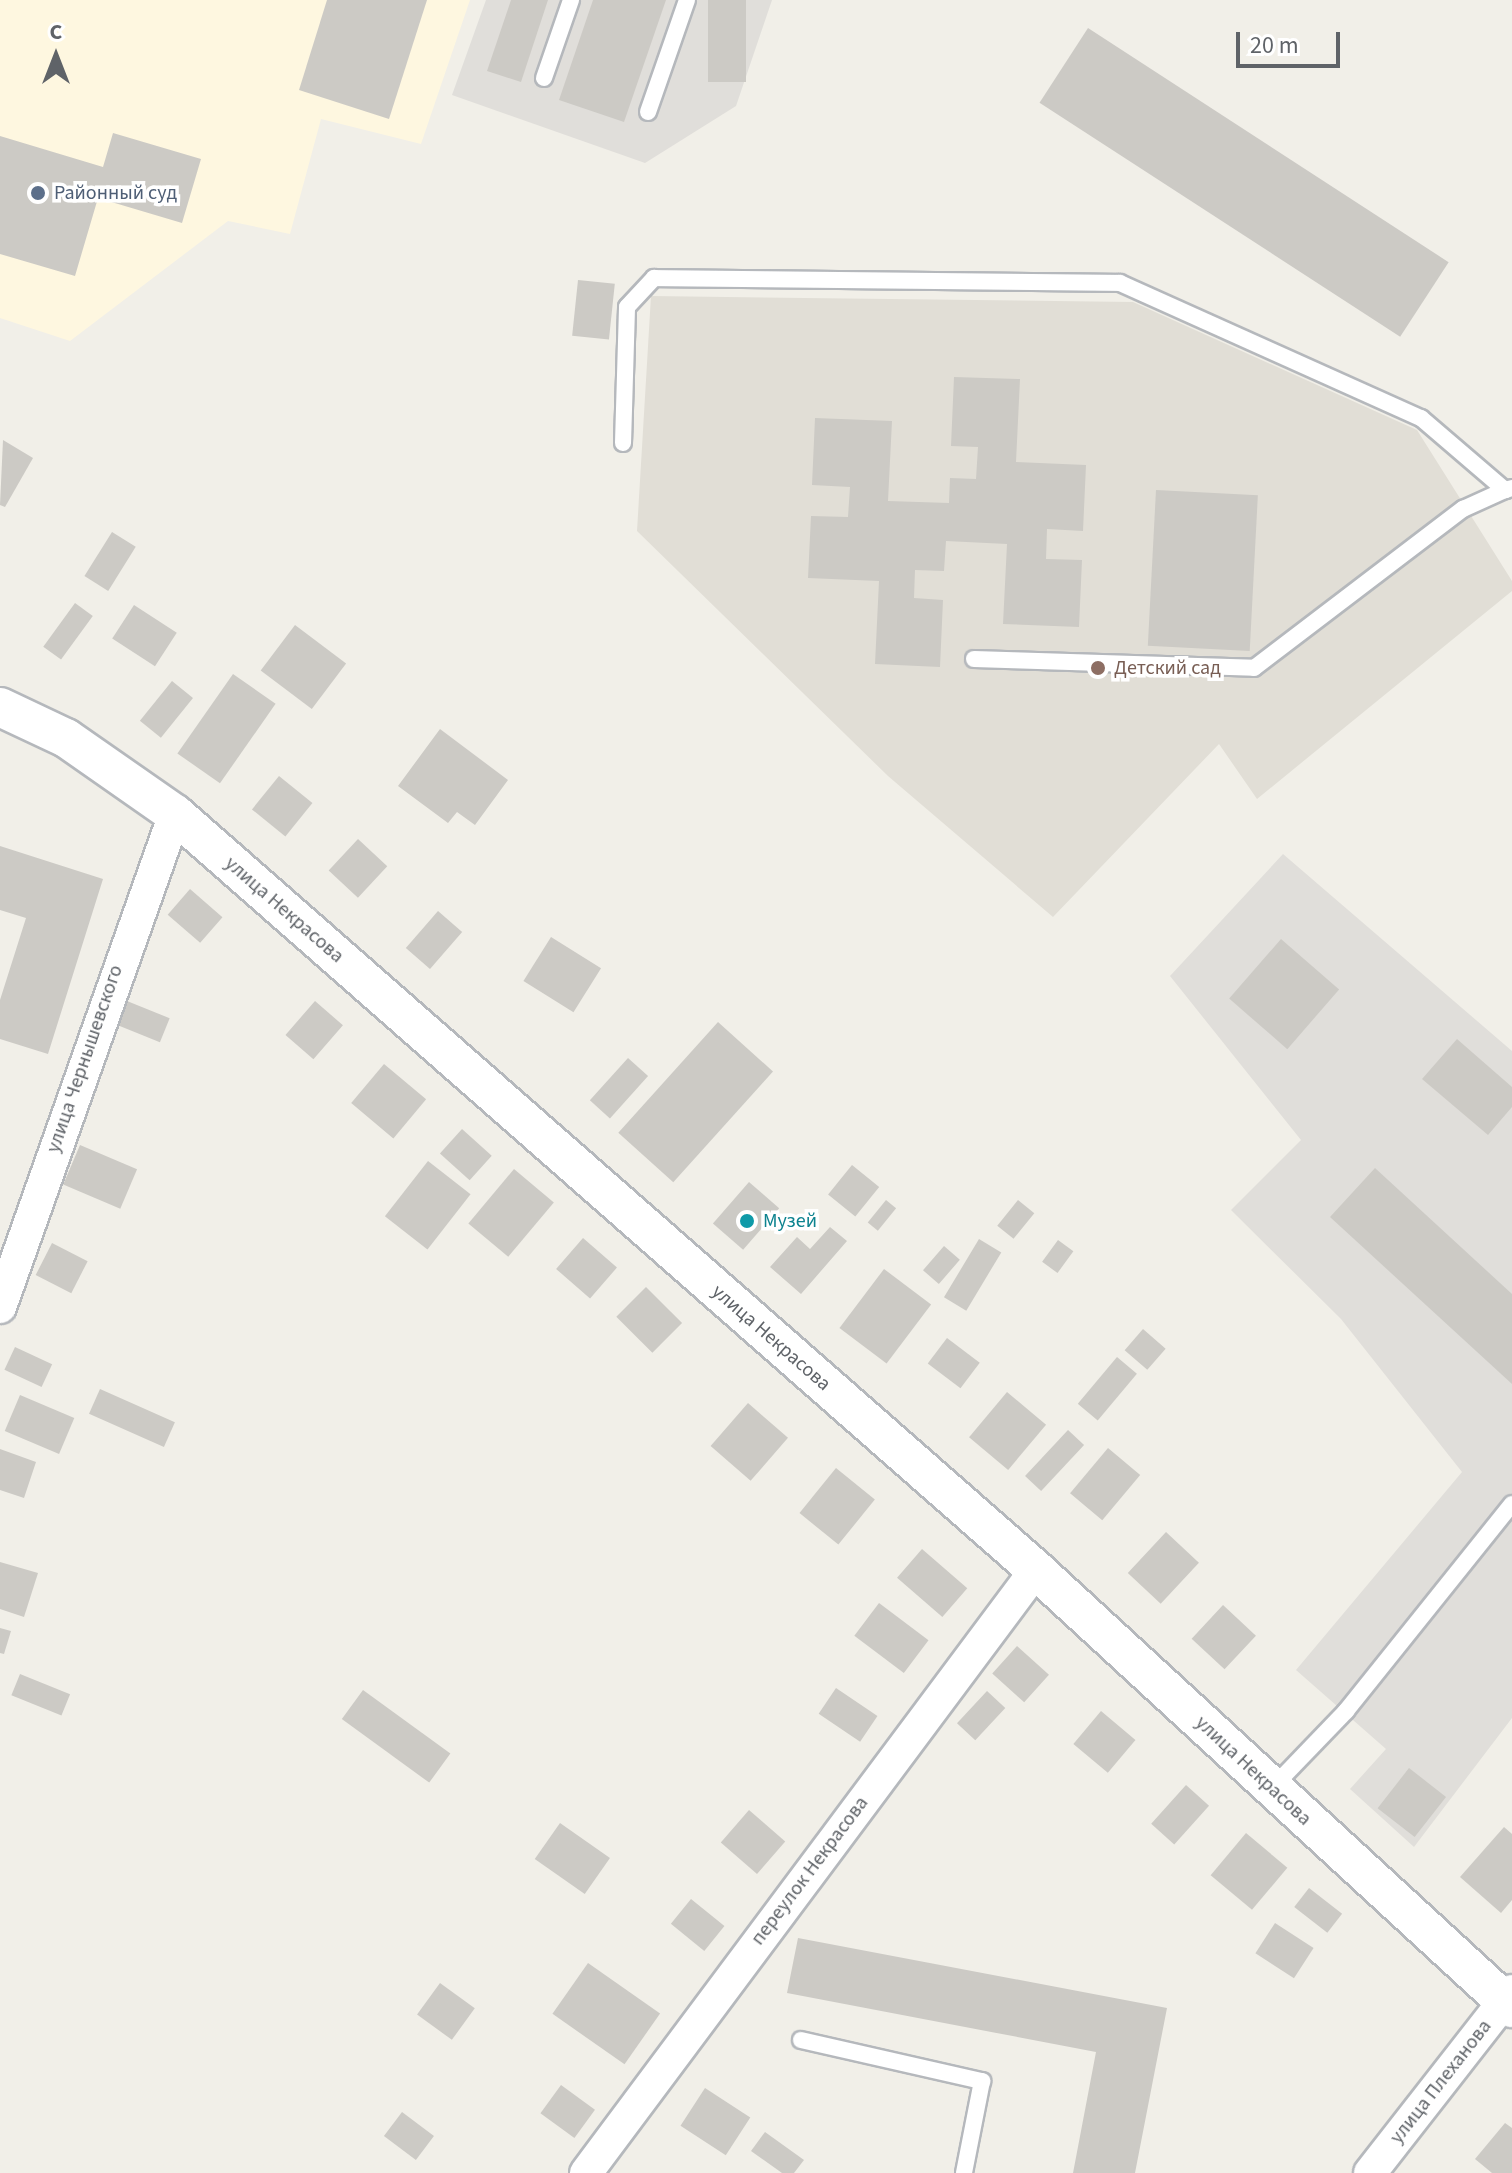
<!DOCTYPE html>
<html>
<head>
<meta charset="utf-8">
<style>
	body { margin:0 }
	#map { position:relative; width:1512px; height:2173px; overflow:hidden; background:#f1efe8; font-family:"Source Sans 3",sans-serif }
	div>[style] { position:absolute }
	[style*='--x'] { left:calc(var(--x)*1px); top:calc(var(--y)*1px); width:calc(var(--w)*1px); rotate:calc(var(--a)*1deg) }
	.commercial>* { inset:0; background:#fef7e0 }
	.industrial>* { inset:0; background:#e0deda }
	.education>* { inset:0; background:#e1ded6 }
	.building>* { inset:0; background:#cccac5; transform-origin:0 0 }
	.roads { filter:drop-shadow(2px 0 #b5b8bc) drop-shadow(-2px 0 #b5b8bc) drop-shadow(0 2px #b5b8bc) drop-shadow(0 -2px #b5b8bc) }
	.service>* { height:16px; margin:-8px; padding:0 8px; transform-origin:8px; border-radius:8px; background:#fff }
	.minor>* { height:32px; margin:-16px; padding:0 16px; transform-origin:16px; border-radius:16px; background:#fff }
	.tertiary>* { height:38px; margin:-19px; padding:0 19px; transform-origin:19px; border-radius:19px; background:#fff }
	.dots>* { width:22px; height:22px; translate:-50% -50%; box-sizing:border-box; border:4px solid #fff; border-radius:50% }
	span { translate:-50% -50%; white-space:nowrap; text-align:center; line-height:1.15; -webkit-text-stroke:7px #fff; paint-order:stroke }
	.service-label { font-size:20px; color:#4e5e75 }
	.left { translate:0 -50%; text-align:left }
	.education-label { font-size:20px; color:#785e54 }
	.street-label { font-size:20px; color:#5f6368 }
	.culture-label { font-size:20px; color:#0d838f }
	.north { position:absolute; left:16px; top:16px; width:80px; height:80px; -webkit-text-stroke:6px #fff; paint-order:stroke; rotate:0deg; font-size:22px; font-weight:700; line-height:32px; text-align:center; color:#5f6368 }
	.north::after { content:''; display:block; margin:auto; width:28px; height:36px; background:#5f6368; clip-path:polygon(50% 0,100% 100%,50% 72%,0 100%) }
	.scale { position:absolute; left:1236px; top:32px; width:104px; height:36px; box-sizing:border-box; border:4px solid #5f6368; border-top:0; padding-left:10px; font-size:24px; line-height:28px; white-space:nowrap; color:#5f6368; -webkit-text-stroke:6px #fff; paint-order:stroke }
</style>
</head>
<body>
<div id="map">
	<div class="commercial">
		<i style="clip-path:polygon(0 0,470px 0,421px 144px,321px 119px,290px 234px,228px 221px,70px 341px,0 318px)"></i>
	</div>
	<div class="industrial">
		<i style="clip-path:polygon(486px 0,772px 0,736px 106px,645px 163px,452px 95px)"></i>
		<i style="clip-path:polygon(1283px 854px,1512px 1051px,1512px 1718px,1414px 1847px,1350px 1789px,1386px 1749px,1296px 1670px,1462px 1472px,1341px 1319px,1231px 1210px,1301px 1140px,1170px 976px)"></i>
	</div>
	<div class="education">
		<i style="clip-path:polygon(651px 296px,1133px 302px,1417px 430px,1512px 581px,1512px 591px,1257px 799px,1219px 744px,1053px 917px,888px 776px,637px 531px)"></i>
	</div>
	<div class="building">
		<i style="clip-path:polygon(327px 0,427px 0,389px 119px,299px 90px)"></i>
		<i style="clip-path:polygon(511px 0,548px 0,521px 82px,487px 71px)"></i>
		<i style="clip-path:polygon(593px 0,666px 0,624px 122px,559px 100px)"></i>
		<i style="left:708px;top:0;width:38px;height:82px"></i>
		<i style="left:1088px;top:28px;width:430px;height:89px;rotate:33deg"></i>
		<i style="clip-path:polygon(113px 133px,201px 159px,182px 223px,98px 198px,75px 276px,0 254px,0 136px,103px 167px)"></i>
		<i style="left:578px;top:280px;width:37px;height:56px;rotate:6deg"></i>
		<i style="clip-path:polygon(954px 377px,1020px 379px,1016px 462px,1086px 465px,1083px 531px,1047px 529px,1046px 559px,1082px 560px,1079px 627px,1003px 624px,1007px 544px,946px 541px,944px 571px,915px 570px,914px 598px,943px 600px,940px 667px,875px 664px,879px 581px,808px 578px,811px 516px,848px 517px,850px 487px,812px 485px,815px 418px,892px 421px,888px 501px,949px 503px,950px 478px,976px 479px,978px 447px,951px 446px)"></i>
		<i style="clip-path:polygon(3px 440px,33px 458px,5px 507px,0 505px)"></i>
		<i style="left:1156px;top:490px;width:102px;height:156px;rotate:3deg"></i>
		<i style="left:112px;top:532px;width:28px;height:52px;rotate:32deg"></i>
		<i style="left:75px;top:603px;width:22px;height:54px;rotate:36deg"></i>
		<i style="left:134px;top:605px;width:51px;height:40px;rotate:33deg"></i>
		<i style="left:295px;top:625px;width:64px;height:57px;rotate:37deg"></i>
		<i style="left:233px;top:674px;width:52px;height:97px;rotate:35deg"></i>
		<i style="left:172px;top:681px;width:27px;height:51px;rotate:39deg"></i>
		<i style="clip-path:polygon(440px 729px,508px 780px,475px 825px,457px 812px,448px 823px,398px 786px)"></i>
		<i style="left:279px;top:776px;width:43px;height:43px;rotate:39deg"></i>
		<i style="left:358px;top:839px;width:40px;height:43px;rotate:43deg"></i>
		<i style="clip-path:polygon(0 846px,103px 879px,48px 1054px,0 1039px,0 1000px,26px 918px,0 910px)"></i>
		<i style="left:190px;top:889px;width:43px;height:34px;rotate:41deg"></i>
		<i style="left:438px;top:911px;width:32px;height:49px;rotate:41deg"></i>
		<i style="left:551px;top:937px;width:59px;height:52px;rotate:32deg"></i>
		<i style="left:1281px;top:939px;width:77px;height:79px;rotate:41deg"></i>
		<i style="left:127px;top:1001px;width:46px;height:26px;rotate:22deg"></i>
		<i style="left:315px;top:1001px;width:37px;height:45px;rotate:41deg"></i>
		<i style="left:718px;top:1022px;width:74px;height:149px;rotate:42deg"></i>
		<i style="clip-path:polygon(1457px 1039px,1512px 1087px,1512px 1107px,1488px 1135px,1422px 1079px)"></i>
		<i style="left:628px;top:1058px;width:27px;height:57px;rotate:42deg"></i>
		<i style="left:384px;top:1064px;width:55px;height:51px;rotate:40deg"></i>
		<i style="left:462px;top:1129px;width:40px;height:33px;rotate:42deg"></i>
		<i style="left:80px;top:1145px;width:62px;height:43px;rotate:23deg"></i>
		<i style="left:428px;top:1161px;width:54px;height:70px;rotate:38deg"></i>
		<i style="left:852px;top:1165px;width:35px;height:38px;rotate:39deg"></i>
		<i style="clip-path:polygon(1375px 1168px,1512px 1294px,1512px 1384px,1330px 1217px)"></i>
		<i style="left:514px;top:1169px;width:52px;height:71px;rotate:40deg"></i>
		<i style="left:749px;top:1182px;width:40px;height:55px;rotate:41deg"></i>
		<i style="left:886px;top:1200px;width:13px;height:29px;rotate:39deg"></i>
		<i style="left:1018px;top:1200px;width:21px;height:33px;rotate:39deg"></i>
		<i style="clip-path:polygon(830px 1227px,847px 1241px,801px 1294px,770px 1267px,797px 1237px,810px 1249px)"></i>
		<i style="left:583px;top:1238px;width:45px;height:41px;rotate:41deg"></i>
		<i style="left:979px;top:1239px;width:26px;height:68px;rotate:31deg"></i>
		<i style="left:1058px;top:1240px;width:19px;height:27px;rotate:36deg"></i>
		<i style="left:52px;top:1243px;width:40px;height:36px;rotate:27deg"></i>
		<i style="left:944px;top:1246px;width:21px;height:32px;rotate:41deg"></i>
		<i style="left:884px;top:1269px;width:59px;height:74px;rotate:37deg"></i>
		<i style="left:646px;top:1287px;width:51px;height:42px;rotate:45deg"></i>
		<i style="left:1143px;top:1329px;width:30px;height:28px;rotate:41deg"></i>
		<i style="left:947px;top:1338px;width:41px;height:32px;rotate:37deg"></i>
		<i style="left:15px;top:1347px;width:41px;height:25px;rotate:25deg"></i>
		<i style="left:1117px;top:1357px;width:26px;height:61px;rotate:40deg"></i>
		<i style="left:100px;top:1389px;width:82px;height:27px;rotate:24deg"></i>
		<i style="left:1007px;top:1392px;width:51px;height:59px;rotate:40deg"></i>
		<i style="left:20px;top:1395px;width:59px;height:39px;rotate:23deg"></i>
		<i style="left:748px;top:1403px;width:53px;height:57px;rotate:41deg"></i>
		<i style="left:1068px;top:1430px;width:22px;height:63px;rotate:43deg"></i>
		<i style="left:1108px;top:1448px;width:42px;height:59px;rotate:40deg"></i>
		<i style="clip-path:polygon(0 1449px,36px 1462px,24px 1498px,0 1490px)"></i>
		<i style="left:836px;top:1468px;width:50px;height:58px;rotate:39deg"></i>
		<i style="left:1166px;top:1532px;width:45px;height:56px;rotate:43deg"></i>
		<i style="left:922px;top:1549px;width:60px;height:38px;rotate:41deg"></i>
		<i style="clip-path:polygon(0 1562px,38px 1573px,24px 1617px,0 1609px)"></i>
		<i style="left:879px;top:1603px;width:62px;height:41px;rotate:37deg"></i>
		<i style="left:1223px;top:1605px;width:45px;height:46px;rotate:43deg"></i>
		<i style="clip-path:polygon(0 1628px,11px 1631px,4px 1654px,0 1653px)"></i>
		<i style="left:1017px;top:1646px;width:43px;height:37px;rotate:42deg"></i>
		<i style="left:20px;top:1674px;width:54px;height:23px;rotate:22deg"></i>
		<i style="left:836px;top:1688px;width:50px;height:31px;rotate:34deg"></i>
		<i style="left:363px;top:1690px;width:108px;height:36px;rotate:36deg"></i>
		<i style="left:987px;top:1691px;width:25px;height:44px;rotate:43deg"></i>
		<i style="left:1101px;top:1711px;width:45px;height:43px;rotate:40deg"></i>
		<i style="left:1409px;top:1768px;width:47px;height:51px;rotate:38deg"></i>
		<i style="left:1186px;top:1785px;width:31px;height:52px;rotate:42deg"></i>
		<i style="left:749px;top:1810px;width:48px;height:43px;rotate:41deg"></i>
		<i style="left:560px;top:1823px;width:61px;height:44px;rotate:35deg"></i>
		<i style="clip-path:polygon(1504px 1827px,1512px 1834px,1512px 1900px,1501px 1913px,1460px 1877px)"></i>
		<i style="left:1246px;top:1833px;width:54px;height:55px;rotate:40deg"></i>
		<i style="left:1309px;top:1888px;width:42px;height:24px;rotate:38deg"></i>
		<i style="left:691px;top:1899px;width:43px;height:32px;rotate:39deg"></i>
		<i style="left:1275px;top:1923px;width:46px;height:36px;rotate:33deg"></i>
		<i style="clip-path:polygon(798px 1938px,1167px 2008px,1135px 2173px,1073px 2173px,1096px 2052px,787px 1993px)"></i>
		<i style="left:588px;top:1963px;width:88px;height:62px;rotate:35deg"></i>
		<i style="left:440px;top:1983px;width:43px;height:39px;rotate:36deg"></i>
		<i style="left:561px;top:2085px;width:42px;height:35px;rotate:36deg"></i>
		<i style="left:705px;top:2088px;width:54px;height:45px;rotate:33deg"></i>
		<i style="left:402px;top:2112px;width:40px;height:30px;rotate:37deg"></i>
		<i style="clip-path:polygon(1505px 2123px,1512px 2128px,1512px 2173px,1492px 2173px,1475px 2159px)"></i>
		<i style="clip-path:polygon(765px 2132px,804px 2160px,794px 2173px,782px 2173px,751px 2151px)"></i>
	</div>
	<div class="roads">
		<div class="service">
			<i style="--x:544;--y:78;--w:83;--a:-70.9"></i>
			<i style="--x:648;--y:112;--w:119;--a:-70.8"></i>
			<i style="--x:623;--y:443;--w:136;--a:-88.3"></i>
			<i style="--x:627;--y:307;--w:40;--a:-47"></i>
			<i style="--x:654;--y:278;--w:466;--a:0.6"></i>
			<i style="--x:1120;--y:283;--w:330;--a:24.2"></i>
			<i style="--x:1421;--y:418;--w:111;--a:40.6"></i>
			<i style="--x:1505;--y:490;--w:7;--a:-16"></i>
			<i style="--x:974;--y:659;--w:280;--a:1.8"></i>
			<i style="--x:1254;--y:668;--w:263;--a:-37.3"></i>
			<i style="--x:1463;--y:509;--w:46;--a:-24.3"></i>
			<i style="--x:1272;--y:1788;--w:107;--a:-46.1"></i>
			<i style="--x:1346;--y:1711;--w:265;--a:-51.3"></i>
			<i style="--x:801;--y:2040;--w:186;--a:12.8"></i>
			<i style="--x:982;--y:2081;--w:94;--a:101.1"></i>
		</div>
		<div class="minor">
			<i style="--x:0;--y:1307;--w:523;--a:-70.46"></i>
			<i style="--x:586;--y:2173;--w:752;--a:-53.27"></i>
			<i style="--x:1370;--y:2173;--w:231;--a:-52"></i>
		</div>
		<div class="tertiary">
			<i style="--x:0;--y:707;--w:73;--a:25.2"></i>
			<i style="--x:66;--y:738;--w:133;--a:34.9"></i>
			<i style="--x:175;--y:814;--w:1146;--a:41.28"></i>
			<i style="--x:1036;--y:1570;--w:647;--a:42.62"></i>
		</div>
	</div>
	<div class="dots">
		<i style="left:38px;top:193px;background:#5c6f8a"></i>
		<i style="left:1098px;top:668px;background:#8d6e63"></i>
		<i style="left:747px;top:1221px;background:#0f9aa8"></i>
	</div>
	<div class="service-label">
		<span class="left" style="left:54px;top:193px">Районный суд</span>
	</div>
	<div class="education-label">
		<span class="left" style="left:1114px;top:668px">Детский сад</span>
	</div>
	<div class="street-label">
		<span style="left:284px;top:910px;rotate:41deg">улица Некрасова</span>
		<span style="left:85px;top:1059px;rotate:-71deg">улица Чернышевского</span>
		<span style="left:771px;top:1338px;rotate:41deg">улица Некрасова</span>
		<span style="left:1253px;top:1771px;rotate:43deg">улица Некрасова</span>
		<span style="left:810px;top:1871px;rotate:-53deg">переулок Некрасова</span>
		<span style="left:1441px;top:2082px;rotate:-52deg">улица Плеханова</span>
	</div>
	<div class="culture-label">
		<span class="left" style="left:763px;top:1221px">Музей</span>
	</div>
	<div class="north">С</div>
	<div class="scale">20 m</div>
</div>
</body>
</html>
